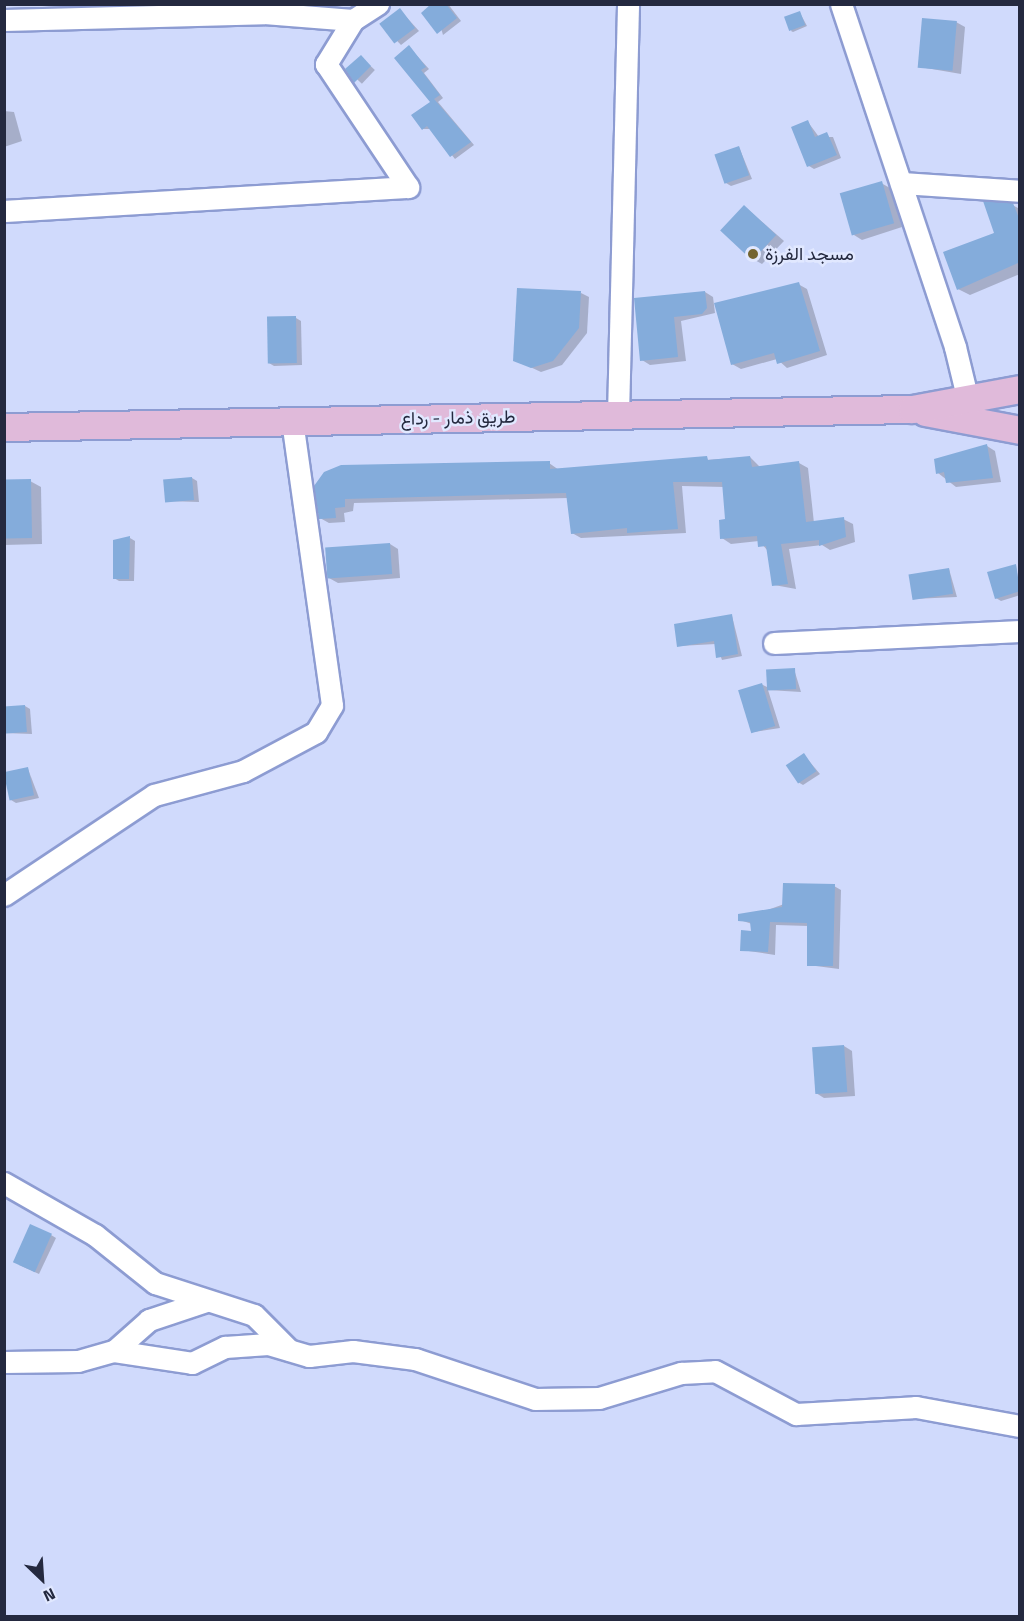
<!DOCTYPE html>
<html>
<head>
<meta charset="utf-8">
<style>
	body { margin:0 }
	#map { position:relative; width:1024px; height:1621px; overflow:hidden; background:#d0dafc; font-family:"Titillium Web",Vazirmatn,sans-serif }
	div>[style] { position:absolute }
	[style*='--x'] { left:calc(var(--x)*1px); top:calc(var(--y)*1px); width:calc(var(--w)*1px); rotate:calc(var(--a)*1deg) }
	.shadow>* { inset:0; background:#0003; transform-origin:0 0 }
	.building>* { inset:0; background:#84acdb; transform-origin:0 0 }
	.roads { filter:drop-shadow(2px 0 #8d9cd2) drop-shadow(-2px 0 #8d9cd2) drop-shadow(0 2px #8d9cd2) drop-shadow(0 -2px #8d9cd2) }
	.minor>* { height:21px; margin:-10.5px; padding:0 10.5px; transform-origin:10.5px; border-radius:10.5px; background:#fff }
	.major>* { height:27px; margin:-13.5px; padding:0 13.5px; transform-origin:13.5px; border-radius:13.5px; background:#e0bada }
	.dots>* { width:16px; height:16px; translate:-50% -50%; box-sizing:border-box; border:3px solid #e1e8ff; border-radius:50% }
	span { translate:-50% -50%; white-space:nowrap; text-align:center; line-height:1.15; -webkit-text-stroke:5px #e1e8ff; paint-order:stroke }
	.poi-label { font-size:18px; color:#24293f }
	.left { translate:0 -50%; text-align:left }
	.street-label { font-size:18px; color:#24293f }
	.frame { position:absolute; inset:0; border:6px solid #24293f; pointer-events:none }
	.north { position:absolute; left:12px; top:1549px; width:60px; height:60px; -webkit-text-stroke:4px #e1e8ff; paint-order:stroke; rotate:155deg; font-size:16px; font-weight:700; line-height:24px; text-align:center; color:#24293f }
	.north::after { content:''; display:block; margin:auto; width:21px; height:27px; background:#24293f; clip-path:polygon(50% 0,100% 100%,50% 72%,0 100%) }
</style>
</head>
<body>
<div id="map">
	<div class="shadow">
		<i style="clip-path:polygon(434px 4px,448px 4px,461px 21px,443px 35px)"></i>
		<i style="clip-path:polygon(400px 10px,419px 31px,401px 45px,381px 24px)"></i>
		<i style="clip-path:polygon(800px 13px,807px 26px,793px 32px,791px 31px)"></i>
		<i style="clip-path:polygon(956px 22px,965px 27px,961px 74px,920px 67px)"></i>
		<i style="clip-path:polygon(409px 47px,429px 69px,424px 73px,443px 98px,438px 102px,474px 145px,455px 159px,431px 129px,423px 129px,432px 102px)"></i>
		<i style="left:361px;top:57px;width:19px;height:19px;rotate:43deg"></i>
		<i style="clip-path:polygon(4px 111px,14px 112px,22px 141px,4px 147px)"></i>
		<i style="clip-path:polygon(808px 122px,819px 137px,833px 137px,841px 158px,814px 169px,809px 166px)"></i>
		<i style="clip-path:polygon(739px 147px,752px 179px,731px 186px,726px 183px)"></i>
		<i style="clip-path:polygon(881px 183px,890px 188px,902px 227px,862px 240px,854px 235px)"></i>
		<i style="clip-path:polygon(1012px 205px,1020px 209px,1020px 274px,970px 295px,958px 289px)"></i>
		<i style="clip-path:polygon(744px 206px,784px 241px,762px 264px,753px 259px)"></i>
		<i style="clip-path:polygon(798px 284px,807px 289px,827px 355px,787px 368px,777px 359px,741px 369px,732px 364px)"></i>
		<i style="clip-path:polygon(705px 292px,713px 297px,715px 313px,681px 321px,686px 361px,650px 365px,642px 360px,635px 299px)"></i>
		<i style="clip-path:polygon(581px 293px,589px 297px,587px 333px,562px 365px,541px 372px,515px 360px)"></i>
		<i style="clip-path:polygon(296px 318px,301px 321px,302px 365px,274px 366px,269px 363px)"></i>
		<i style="clip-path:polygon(987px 446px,995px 451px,1001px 482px,956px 487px,938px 473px)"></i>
		<i style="clip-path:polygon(750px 457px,760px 467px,799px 463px,808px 468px,814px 523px,843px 519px,853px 524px,855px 542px,830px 550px,822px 545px,789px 549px,796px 589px,774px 585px,768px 551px,759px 541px,731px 544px,722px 538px,727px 520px,724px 487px,682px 486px,686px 533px,581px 538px,572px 533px,568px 498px,354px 503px,353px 511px,344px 513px,345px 522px,329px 523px,320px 518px,316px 486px,549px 463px,559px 470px)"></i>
		<i style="clip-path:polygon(192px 478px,197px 481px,199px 502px,166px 501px,164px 481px)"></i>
		<i style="clip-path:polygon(4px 481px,30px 481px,41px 487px,42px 544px,4px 545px)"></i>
		<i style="clip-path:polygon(130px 538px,135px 541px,134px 581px,119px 581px,114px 578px)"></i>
		<i style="clip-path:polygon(390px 544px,398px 549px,400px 578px,338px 583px,329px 578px)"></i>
		<i style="clip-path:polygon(1016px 565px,1020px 595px,1001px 601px,996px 598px)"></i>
		<i style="clip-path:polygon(949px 569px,957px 597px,913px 599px)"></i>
		<i style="clip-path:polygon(732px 616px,742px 656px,722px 660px,716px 644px,679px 646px)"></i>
		<i style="clip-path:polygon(794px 669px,801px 692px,768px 690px,780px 728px,754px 732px,761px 684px,769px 688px)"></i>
		<i style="clip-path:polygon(25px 706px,30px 709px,32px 734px,4px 733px,4px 708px)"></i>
		<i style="clip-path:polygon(804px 755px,820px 774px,803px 785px,798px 782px)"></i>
		<i style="clip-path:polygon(28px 769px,39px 798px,16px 803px,11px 800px)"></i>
		<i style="clip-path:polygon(834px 886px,841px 890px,839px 969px,808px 965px,808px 926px,776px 925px,775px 955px,742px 950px,753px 932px,752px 924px,740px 920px)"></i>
		<i style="clip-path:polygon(844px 1046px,852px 1051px,855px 1096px,824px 1098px,816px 1093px)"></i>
		<i style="clip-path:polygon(51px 1235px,56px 1238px,39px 1274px,19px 1265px)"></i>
	</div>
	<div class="building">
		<i style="clip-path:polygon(431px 4px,446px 4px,457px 18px,437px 34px,421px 13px)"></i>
		<i style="left:400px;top:8px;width:25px;height:26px;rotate:53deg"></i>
		<i style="left:800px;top:11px;width:15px;height:17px;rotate:70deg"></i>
		<i style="left:922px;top:18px;width:35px;height:50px;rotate:5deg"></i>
		<i style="clip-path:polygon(409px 45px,426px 67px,421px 70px,440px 95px,434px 99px,471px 142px,450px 157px,427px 126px,422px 130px,411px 115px,430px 102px,394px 58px)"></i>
		<i style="clip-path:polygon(361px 55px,371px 66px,354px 83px,345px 69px)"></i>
		<i style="clip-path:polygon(808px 120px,815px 137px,827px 132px,837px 155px,807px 167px,791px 127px)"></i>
		<i style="left:739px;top:146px;width:31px;height:26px;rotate:71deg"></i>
		<i style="left:882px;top:181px;width:44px;height:44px;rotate:74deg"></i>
		<i style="clip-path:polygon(983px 201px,1013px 203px,1020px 221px,1020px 262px,957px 290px,943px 252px,994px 233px)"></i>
		<i style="left:744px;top:205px;width:44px;height:35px;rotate:43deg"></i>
		<i style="clip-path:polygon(799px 282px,820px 351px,777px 364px,774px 353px,731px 365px,714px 303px)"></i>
		<i style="clip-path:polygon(517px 288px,581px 291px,579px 328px,553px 361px,531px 368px,513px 361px)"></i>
		<i style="clip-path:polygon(705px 291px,707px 308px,702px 314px,674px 317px,678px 357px,640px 361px,634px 298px)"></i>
		<i style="left:296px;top:316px;width:47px;height:29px;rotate:89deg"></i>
		<i style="clip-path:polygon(987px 444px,993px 478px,946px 483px,944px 472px,936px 474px,934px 459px)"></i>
		<i style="clip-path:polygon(707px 456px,708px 460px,750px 456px,752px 467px,799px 461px,806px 522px,844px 517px,846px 537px,819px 546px,819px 540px,781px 544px,788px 584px,772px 586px,766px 546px,758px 547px,757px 536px,720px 539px,719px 520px,725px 519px,722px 482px,673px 482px,678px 529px,627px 533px,627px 528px,571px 534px,566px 493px,345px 499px,345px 507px,335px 508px,336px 518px,319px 519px,314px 486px,324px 472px,341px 465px,550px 461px,550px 469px)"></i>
		<i style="left:192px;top:477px;width:23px;height:29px;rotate:85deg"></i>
		<i style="left:31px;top:479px;width:59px;height:27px;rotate:89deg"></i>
		<i style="clip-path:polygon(130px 536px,129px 579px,113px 579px,113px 540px)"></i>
		<i style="left:390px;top:543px;width:31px;height:65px;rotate:86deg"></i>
		<i style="clip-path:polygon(1016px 564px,1020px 591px,995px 599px,987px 572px)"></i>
		<i style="left:949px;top:568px;width:26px;height:41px;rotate:81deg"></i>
		<i style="clip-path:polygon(732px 614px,738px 654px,716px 658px,714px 641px,677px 647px,674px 624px)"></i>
		<i style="left:795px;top:668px;width:21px;height:29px;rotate:87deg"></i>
		<i style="left:762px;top:683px;width:45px;height:25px;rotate:73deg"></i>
		<i style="left:25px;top:705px;width:27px;height:21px;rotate:86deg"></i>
		<i style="left:804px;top:753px;width:22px;height:22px;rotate:56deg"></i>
		<i style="left:28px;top:767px;width:29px;height:25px;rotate:78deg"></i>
		<i style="clip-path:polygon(783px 883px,835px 884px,833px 966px,807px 966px,807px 923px,770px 922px,768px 952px,740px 951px,741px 930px,751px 931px,750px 922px,738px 921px,738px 914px,782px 907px)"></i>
		<i style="left:844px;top:1045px;width:47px;height:32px;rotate:86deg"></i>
		<i style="left:30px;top:1224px;width:24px;height:42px;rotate:24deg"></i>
	</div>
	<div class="roads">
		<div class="minor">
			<i style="--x:841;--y:4;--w:361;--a:71.6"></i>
			<i style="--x:955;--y:347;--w:68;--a:76.4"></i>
			<i style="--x:4;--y:20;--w:260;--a:-1.5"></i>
			<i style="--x:264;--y:13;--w:89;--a:4.5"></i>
			<i style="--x:353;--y:20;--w:30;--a:-33"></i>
			<i style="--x:353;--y:20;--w:52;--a:121.5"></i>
			<i style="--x:326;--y:64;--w:148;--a:56.3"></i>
			<i style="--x:901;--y:183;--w:119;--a:3.8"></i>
			<i style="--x:4;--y:211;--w:405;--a:-3.4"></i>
			<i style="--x:618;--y:415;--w:411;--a:-88.6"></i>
			<i style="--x:774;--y:643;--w:246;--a:-2.8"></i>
			<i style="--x:4;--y:895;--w:180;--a:-33.7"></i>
			<i style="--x:154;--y:795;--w:92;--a:-15.1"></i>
			<i style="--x:243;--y:771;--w:83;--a:-28.1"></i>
			<i style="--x:316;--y:732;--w:31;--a:-59"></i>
			<i style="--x:332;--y:705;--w:287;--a:-98"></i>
			<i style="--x:4;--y:1183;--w:105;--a:29.7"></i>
			<i style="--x:95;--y:1235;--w:77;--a:38.7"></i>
			<i style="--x:155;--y:1283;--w:104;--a:17.9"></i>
			<i style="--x:254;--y:1315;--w:49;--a:45"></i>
			<i style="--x:114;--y:1351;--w:47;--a:-41.5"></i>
			<i style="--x:149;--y:1320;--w:60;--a:-18.4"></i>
			<i style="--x:4;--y:1362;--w:74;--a:-0.8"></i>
			<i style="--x:78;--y:1361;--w:37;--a:-16"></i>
			<i style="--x:114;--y:1351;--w:79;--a:8.7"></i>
			<i style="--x:192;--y:1363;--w:37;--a:-26"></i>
			<i style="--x:225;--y:1347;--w:43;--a:-4"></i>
			<i style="--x:268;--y:1344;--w:43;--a:16.3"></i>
			<i style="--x:309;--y:1356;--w:44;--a:-6.5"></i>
			<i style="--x:353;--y:1351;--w:63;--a:7.4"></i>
			<i style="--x:415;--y:1359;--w:126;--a:18.4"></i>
			<i style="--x:535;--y:1399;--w:64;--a:-0.9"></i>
			<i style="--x:599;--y:1398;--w:86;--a:-17"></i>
			<i style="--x:681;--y:1373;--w:34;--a:-3"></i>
			<i style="--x:715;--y:1371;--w:92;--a:28"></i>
			<i style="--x:796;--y:1414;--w:120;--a:-3.3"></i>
			<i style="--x:916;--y:1407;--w:106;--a:10.4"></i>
		</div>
		<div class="major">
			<i style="--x:925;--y:412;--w:97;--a:10.7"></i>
			<i style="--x:4;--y:427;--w:908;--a:-1.14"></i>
			<i style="--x:912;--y:409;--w:110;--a:-10.5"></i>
		</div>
	</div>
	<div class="dots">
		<i style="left:753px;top:254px;background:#746532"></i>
	</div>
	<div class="poi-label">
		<span class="left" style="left:765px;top:254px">مسجد الفرزة</span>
	</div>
	<div class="street-label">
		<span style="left:458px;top:418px;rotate:-1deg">طريق ذمار - رداع</span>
	</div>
	<div class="frame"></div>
	<div class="north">N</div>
</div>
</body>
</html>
